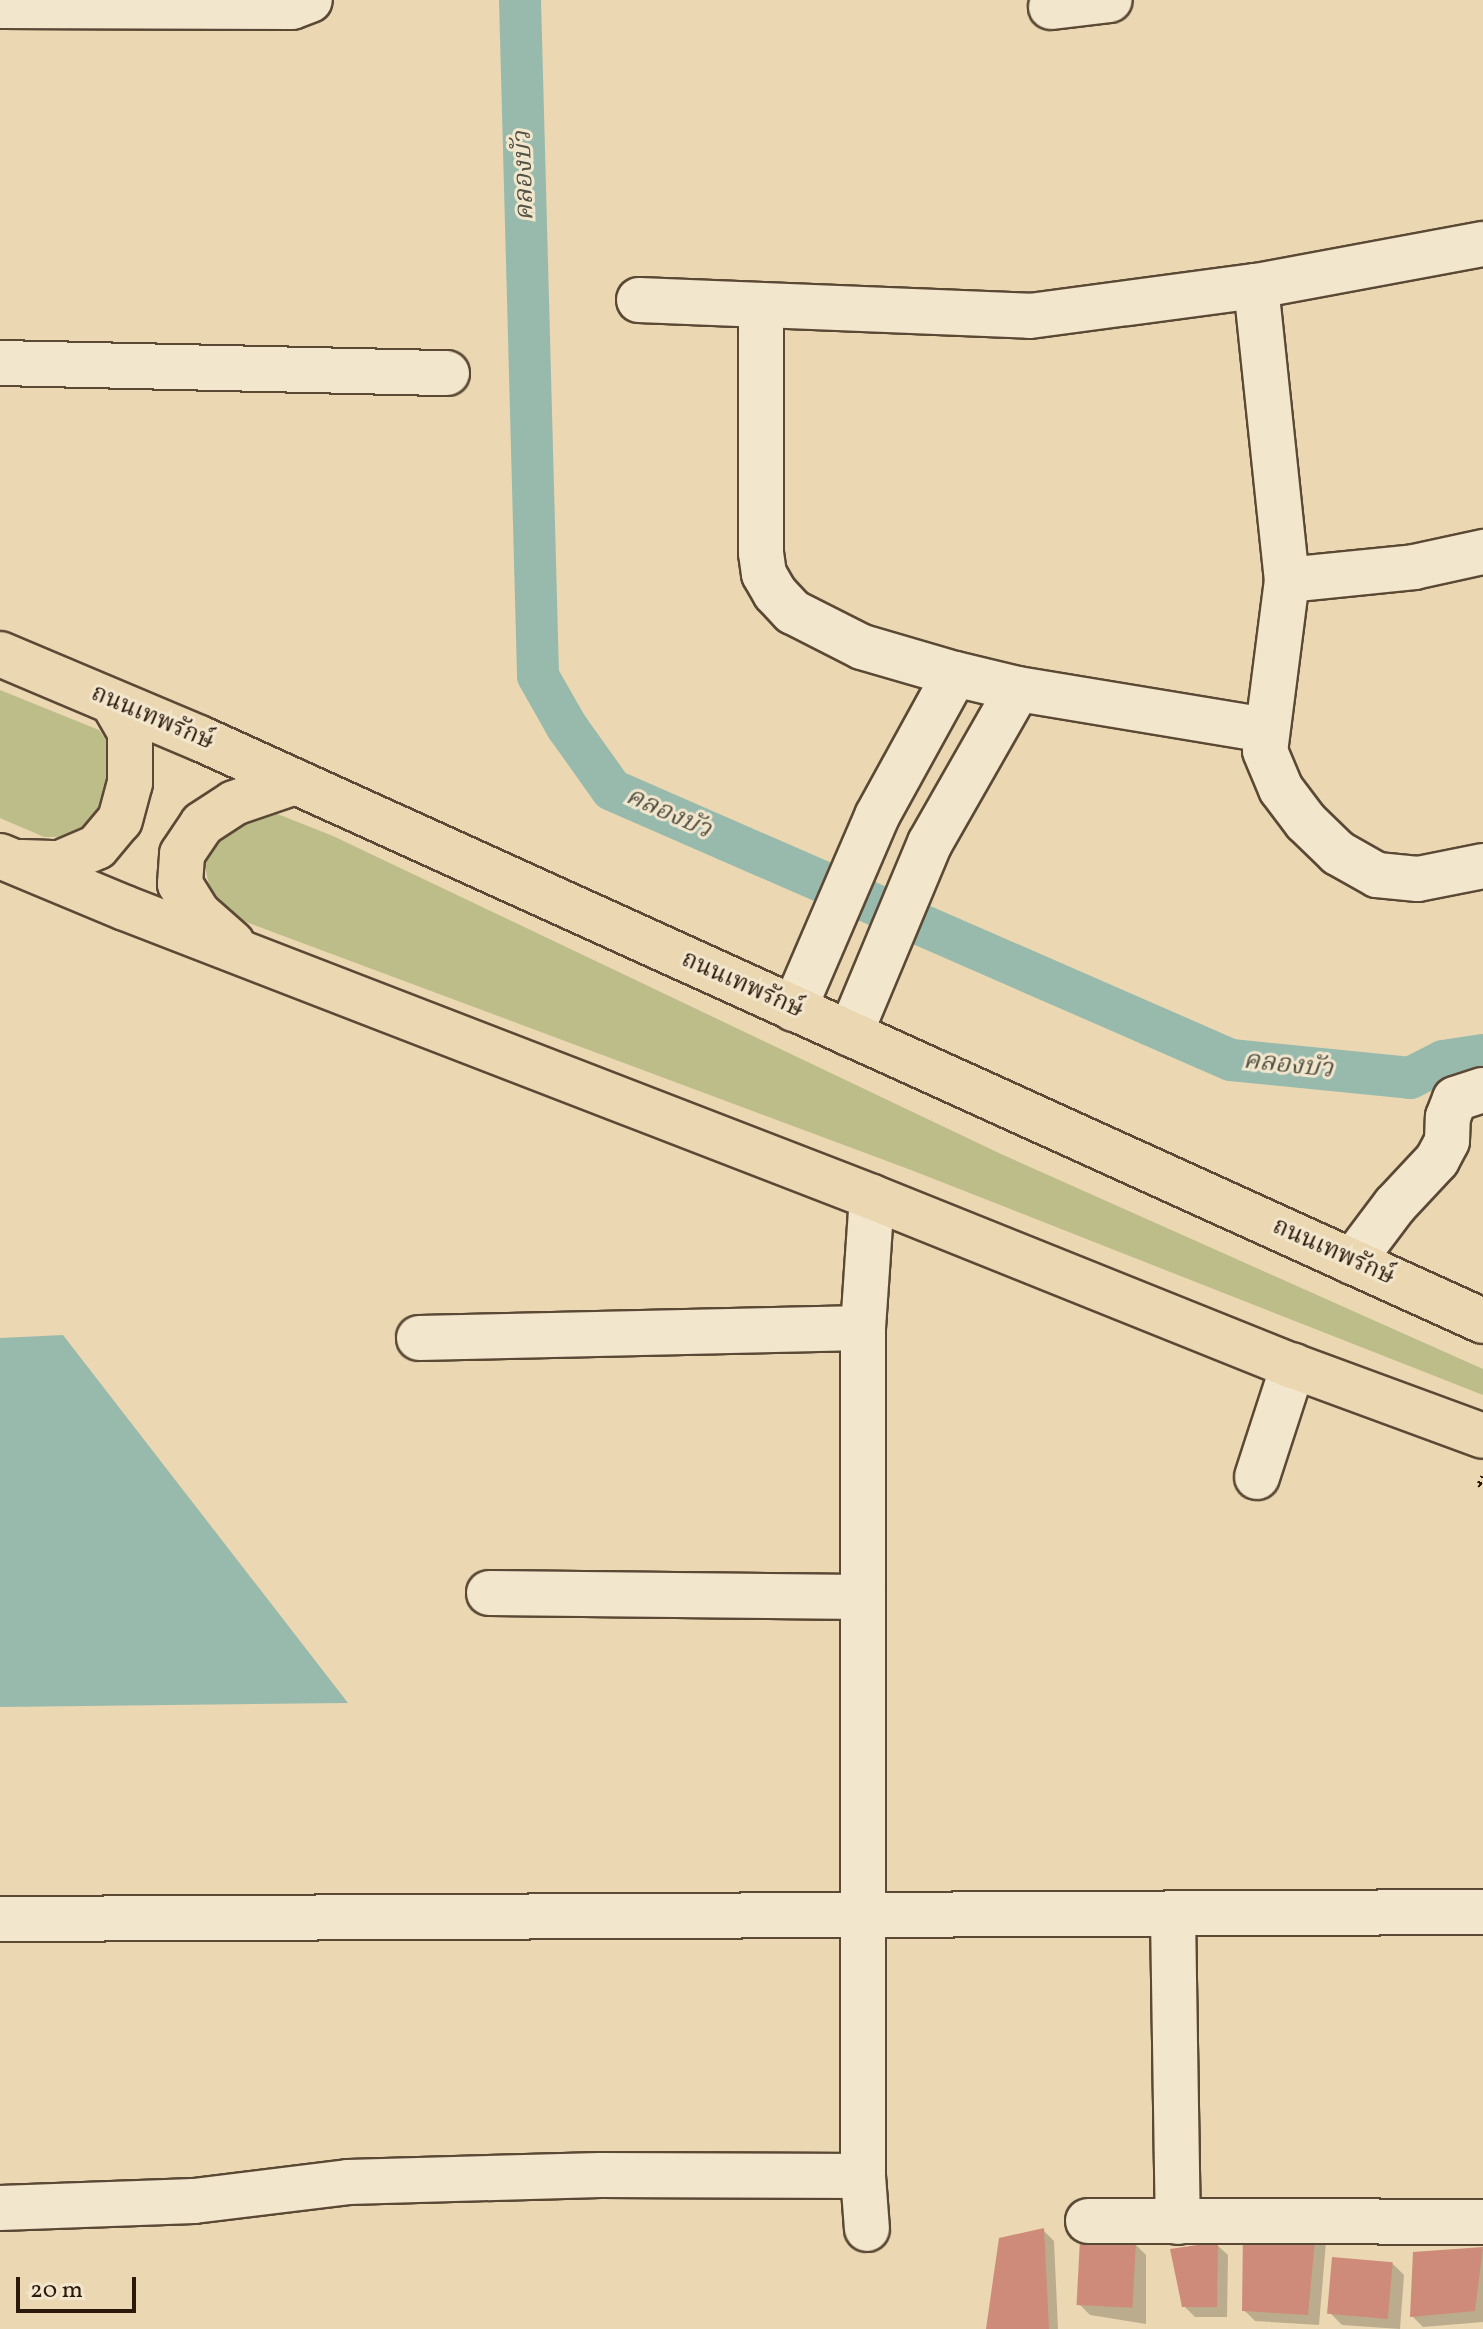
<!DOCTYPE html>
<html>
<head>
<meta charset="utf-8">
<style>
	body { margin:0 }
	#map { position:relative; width:1483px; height:2329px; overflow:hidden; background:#ebd8b2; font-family:Vollkorn,"Noto Serif Thai",serif }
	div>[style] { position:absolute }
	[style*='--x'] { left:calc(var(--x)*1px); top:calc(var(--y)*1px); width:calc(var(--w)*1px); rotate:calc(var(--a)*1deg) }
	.green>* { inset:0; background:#bcbd89 }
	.water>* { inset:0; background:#98baad }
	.shadow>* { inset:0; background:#0003 }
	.canal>* { height:42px; margin:-21px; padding:0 21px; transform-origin:21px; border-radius:21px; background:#98baad }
	.building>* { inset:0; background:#ce8b79; transform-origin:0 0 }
	.path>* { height:5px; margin-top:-2.5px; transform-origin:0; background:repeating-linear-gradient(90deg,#2b190c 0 2px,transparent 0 6px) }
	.roads { filter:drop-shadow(2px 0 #5b4936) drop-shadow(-2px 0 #5b4936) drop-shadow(0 2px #5b4936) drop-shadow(0 -2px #5b4936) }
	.minor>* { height:44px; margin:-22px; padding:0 22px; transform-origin:22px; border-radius:22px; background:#f2e6cd }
	.major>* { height:44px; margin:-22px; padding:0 22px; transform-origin:22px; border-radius:22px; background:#ebd8b2 }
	span { translate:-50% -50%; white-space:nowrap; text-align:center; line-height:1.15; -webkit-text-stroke:6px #f2e6cd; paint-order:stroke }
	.street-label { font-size:24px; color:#2b190c }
	.water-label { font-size:26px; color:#515144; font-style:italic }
	.scale { position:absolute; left:16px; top:2277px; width:120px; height:36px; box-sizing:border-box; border:4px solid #2b190c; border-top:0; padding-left:10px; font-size:24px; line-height:28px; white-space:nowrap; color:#2b190c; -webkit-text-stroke:6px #f2e6cd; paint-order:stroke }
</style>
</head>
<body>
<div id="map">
	<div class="green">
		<i style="clip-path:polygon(0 690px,99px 730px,116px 755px,98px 822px,71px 837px,44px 837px,0 818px)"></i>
		<i style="clip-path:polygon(275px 813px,333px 836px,1001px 1154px,1483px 1369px,1483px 1395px,911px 1170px,238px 919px,210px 889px,204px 863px,233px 817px)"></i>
	</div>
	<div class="water">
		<i style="clip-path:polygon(63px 1335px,348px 1703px,0 1707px,0 1338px)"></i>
	</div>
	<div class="shadow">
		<i style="clip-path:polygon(1043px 2230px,1054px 2241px,1058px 2329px,988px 2329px)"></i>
		<i style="clip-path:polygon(1315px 2231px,1326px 2242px,1319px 2325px,1255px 2321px,1244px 2310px)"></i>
		<i style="clip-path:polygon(1135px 2244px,1146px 2255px,1146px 2324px,1090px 2315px,1079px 2304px)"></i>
		<i style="clip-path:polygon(1217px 2245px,1228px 2255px,1227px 2317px,1195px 2317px,1184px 2306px)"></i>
		<i style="clip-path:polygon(1483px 2249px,1483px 2322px,1423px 2327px,1412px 2316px,1415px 2254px)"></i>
		<i style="clip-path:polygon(1393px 2264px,1404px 2275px,1400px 2329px,1342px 2325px,1331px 2314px)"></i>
	</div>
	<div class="canal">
		<i style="--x:520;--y:0;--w:676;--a:88.47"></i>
		<i style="--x:538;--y:676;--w:59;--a:60.4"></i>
		<i style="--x:567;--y:727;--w:77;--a:54.5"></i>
		<i style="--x:612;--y:790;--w:675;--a:23.57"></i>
		<i style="--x:1231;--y:1060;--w:180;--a:5.7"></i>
		<i style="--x:1410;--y:1078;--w:37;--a:-27"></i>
		<i style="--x:1443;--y:1061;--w:40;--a:-8.5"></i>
	</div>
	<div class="building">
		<i style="clip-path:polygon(1044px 2228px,1049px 2329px,986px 2329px,999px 2238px)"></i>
		<i style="clip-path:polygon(1316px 2229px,1308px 2315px,1242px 2311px,1243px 2230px)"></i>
		<i style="left:1080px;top:2239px;width:56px;height:66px;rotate:3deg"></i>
		<i style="clip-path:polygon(1218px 2242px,1217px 2307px,1182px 2307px,1170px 2249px)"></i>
		<i style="clip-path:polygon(1483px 2247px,1475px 2311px,1410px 2317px,1413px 2252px)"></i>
		<i style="left:1332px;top:2257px;width:61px;height:57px;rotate:5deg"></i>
	</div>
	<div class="path">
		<i style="--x:1483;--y:1476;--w:9;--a:117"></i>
		<i style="--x:1479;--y:1484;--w:5;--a:37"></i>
	</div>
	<div class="roads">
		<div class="minor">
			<i style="--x:0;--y:6;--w:292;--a:0.2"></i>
			<i style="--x:292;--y:7;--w:19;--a:-21"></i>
			<i style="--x:1051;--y:7;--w:59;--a:-6.8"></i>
			<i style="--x:1256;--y:286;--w:296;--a:84"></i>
			<i style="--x:1287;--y:580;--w:172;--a:97.3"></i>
			<i style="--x:1265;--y:751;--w:41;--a:67.2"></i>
			<i style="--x:1281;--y:789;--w:41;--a:52.9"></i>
			<i style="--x:1306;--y:822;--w:45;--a:44.1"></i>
			<i style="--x:1338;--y:853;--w:45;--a:29.4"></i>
			<i style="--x:1377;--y:875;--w:41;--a:5.6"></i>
			<i style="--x:1418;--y:879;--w:66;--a:-11.3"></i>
			<i style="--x:639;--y:300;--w:391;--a:2.3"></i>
			<i style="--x:1030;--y:316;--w:228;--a:-7.6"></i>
			<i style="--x:1256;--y:286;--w:231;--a:-10.5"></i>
			<i style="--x:761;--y:305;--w:248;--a:90"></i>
			<i style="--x:761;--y:553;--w:21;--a:82"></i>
			<i style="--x:764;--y:574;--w:22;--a:60"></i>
			<i style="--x:775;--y:593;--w:26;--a:47"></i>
			<i style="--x:793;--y:612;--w:77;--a:26.9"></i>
			<i style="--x:862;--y:647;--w:97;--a:16.2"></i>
			<i style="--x:955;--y:674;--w:65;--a:13.4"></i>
			<i style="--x:1018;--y:689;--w:252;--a:9.4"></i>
			<i style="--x:0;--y:363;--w:447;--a:1.3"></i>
			<i style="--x:1287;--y:580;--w:128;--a:-5.8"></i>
			<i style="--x:1414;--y:567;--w:71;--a:-12.3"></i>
			<i style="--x:794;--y:1009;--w:210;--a:-66.7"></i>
			<i style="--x:877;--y:816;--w:162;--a:-61.2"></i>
			<i style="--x:850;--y:1034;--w:207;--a:-67.3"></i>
			<i style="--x:930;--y:843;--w:177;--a:-60.3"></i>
			<i style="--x:1352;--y:1262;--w:71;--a:-53"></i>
			<i style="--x:1395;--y:1205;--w:62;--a:-47"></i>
			<i style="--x:1437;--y:1160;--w:21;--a:-62"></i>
			<i style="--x:1447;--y:1141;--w:24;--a:-88"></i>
			<i style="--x:1448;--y:1117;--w:19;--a:-69"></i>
			<i style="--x:1455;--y:1099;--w:29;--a:-18"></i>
			<i style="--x:863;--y:1328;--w:131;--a:-86.1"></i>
			<i style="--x:419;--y:1338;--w:444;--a:-1.3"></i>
			<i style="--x:863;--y:1328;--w:848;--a:90"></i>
			<i style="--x:1257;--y:1477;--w:117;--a:-72"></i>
			<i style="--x:489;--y:1593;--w:373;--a:0.6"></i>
			<i style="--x:1173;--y:1915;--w:307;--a:89.1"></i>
			<i style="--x:0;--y:1919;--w:1483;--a:-0.27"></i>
			<i style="--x:0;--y:2208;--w:194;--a:-2.1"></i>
			<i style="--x:194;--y:2201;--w:155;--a:-7"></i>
			<i style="--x:348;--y:2182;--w:252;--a:-1.6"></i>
			<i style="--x:600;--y:2175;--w:263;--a:0.2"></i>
			<i style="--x:863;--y:2176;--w:53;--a:85.7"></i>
			<i style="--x:1088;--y:2221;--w:395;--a:0.1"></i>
		</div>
		<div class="major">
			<i style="--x:0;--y:654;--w:216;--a:22.9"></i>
			<i style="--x:199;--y:738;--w:1410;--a:24.42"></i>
			<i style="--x:0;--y:856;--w:135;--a:22.6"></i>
			<i style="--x:125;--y:908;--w:801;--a:21.15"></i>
			<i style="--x:872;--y:1197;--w:454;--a:21.9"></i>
			<i style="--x:1293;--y:1366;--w:202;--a:20.2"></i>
			<i style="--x:22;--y:862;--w:38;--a:2"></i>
			<i style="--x:60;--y:863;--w:40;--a:-23.4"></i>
			<i style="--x:97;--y:847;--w:35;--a:-50"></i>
			<i style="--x:120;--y:820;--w:38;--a:-75"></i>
			<i style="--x:130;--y:783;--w:51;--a:-90"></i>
			<i style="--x:130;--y:732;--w:34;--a:-120"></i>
			<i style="--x:232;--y:943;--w:45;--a:-138.6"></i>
			<i style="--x:198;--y:913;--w:34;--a:-122"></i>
			<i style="--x:180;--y:884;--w:30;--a:-86"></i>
			<i style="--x:182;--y:854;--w:36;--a:-56"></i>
			<i style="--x:202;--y:824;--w:38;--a:-33"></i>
			<i style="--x:234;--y:803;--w:65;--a:-19"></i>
		</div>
	</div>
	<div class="street-label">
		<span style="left:152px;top:719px;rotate:23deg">ถนนเทพรักษ์</span>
		<span style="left:742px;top:986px;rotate:24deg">ถนนเทพรักษ์</span>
		<span style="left:1333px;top:1253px;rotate:24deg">ถนนเทพรักษ์</span>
	</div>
	<div class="water-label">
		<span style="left:525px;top:176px;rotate:-92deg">คลองบัว</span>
		<span style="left:668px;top:814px;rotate:24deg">คลองบัว</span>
		<span style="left:1288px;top:1066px;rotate:6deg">คลองบัว</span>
	</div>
	<div class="scale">20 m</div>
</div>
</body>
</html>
